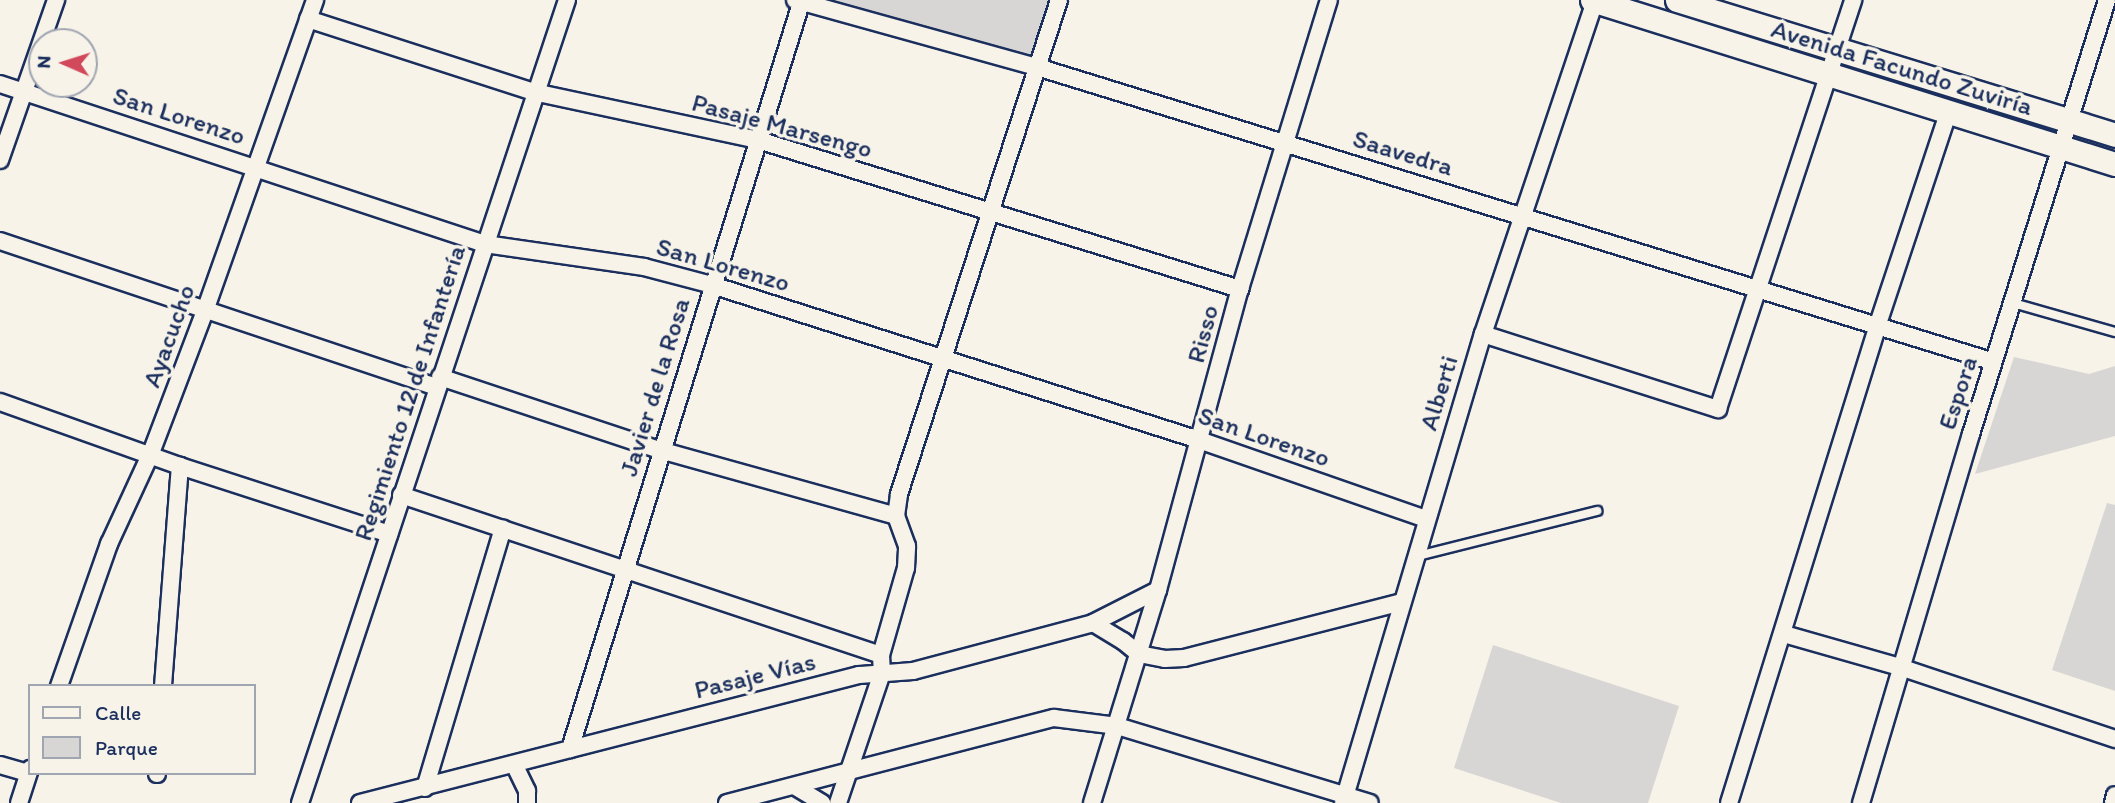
<!DOCTYPE html>
<html>
<head>
<meta charset="utf-8">
<style>
	body { margin:0 }
	#map { position:relative; width:2115px; height:803px; overflow:hidden; background:#f7f3e8; font-family:Itim,sans-serif }
	div>[style] { position:absolute }
	[style*='--x'] { left:calc(var(--x)*1px); top:calc(var(--y)*1px); width:calc(var(--w)*1px); rotate:calc(var(--a)*1deg) }
	.green>* { inset:0; background:#d7d6d4 }
	.roads { filter:drop-shadow(2px 0 #1b2f5e) drop-shadow(-2px 0 #1b2f5e) drop-shadow(0 2px #1b2f5e) drop-shadow(0 -2px #1b2f5e) }
	.lane>* { height:8px; margin:-4px; padding:0 4px; transform-origin:4px; border-radius:4px; background:#f7f3e8 }
	.street>* { height:16px; margin:-8px; padding:0 8px; transform-origin:8px; border-radius:8px; background:#f7f3e8 }
	.secondary>* { height:23px; margin:-11.5px; padding:0 11.5px; transform-origin:11.5px; border-radius:11.5px; background:#f7f3e8 }
	span { translate:-50% -50%; white-space:nowrap; text-align:center; line-height:1.15; -webkit-text-stroke:7px #f7f3e8; paint-order:stroke }
	.street-label { font-size:26px; color:#1b2f5e }
	.legend { position:absolute; left:28px; top:684px; width:228px; height:91px; box-sizing:border-box; background:#f7f3e8; border:2px solid #9fa5b1; margin:0; padding:9px 12px; list-style:none; font-size:21px; color:#1b2f5e }
	.legend li { display:flex; align-items:center; gap:14px; height:35px }
	.legend b { width:35px; border:2px solid #9fa5b1 }
	.north { position:absolute; left:28px; top:28px; width:70px; height:70px; box-sizing:border-box; background:#f7f3e8; border:2px solid #9fa5b1; border-radius:50%; rotate:273deg; font-size:19px; font-weight:700; line-height:28px; text-align:center; color:#1b2f5e }
	.north::after { content:''; display:block; margin:auto; width:24px; height:32px; background:#d1495b; clip-path:polygon(50% 0,100% 100%,50% 72%,0 100%) }
</style>
</head>
<body>
<div id="map">
	<div class="green">
		<i style="clip-path:polygon(808px 0,1057px 0,1036px 65px)"></i>
		<i style="clip-path:polygon(2014px 357px,2089px 374px,2115px 366px,2115px 436px,1975px 474px)"></i>
		<i style="clip-path:polygon(2107px 503px,2115px 505px,2115px 691px,2052px 670px)"></i>
		<i style="clip-path:polygon(1493px 645px,1679px 706px,1648px 803px,1561px 803px,1454px 768px)"></i>
	</div>
	<div class="roads">
		<div class="lane">
			<i style="--x:2013;--y:303;--w:106;--a:15.9"></i>
			<i style="--x:1418;--y:556;--w:185;--a:-14.1"></i>
		</div>
		<div class="street">
			<i style="--x:795;--y:0;--w:251;--a:15.5"></i>
			<i style="--x:1037;--y:67;--w:1001;--a:17.13"></i>
			<i style="--x:308;--y:19;--w:237;--a:17.9"></i>
			<i style="--x:534;--y:92;--w:229;--a:12.1"></i>
			<i style="--x:758;--y:140;--w:505;--a:17.18"></i>
			<i style="--x:0;--y:84;--w:511;--a:18.26"></i>
			<i style="--x:485;--y:244;--w:161;--a:8.2"></i>
			<i style="--x:644;--y:267;--w:70;--a:14.8"></i>
			<i style="--x:712;--y:285;--w:511;--a:17.65"></i>
			<i style="--x:1199;--y:440;--w:240;--a:19.2"></i>
			<i style="--x:0;--y:160;--w:170;--a:-70.7"></i>
			<i style="--x:0;--y:241;--w:461;--a:18.5"></i>
			<i style="--x:1483;--y:334;--w:247;--a:17.7"></i>
			<i style="--x:1718;--y:409;--w:431;--a:-71.7"></i>
			<i style="--x:440;--y:377;--w:232;--a:18.4"></i>
			<i style="--x:660;--y:450;--w:245;--a:15.6"></i>
			<i style="--x:0;--y:402;--w:191;--a:19.6"></i>
			<i style="--x:180;--y:466;--w:220;--a:18"></i>
			<i style="--x:401;--y:495;--w:506;--a:18.43"></i>
			<i style="--x:881;--y:655;--w:18;--a:87"></i>
			<i style="--x:882;--y:673;--w:137;--a:108.7"></i>
			<i style="--x:1093;--y:623;--w:35;--a:31"></i>
			<i style="--x:1123;--y:641;--w:21;--a:39"></i>
			<i style="--x:1139;--y:654;--w:26;--a:11"></i>
			<i style="--x:1165;--y:659;--w:19;--a:-3"></i>
			<i style="--x:1184;--y:658;--w:225;--a:-14.4"></i>
			<i style="--x:1784;--y:634;--w:124;--a:15.9"></i>
			<i style="--x:1903;--y:668;--w:224;--a:18.5"></i>
			<i style="--x:881;--y:655;--w:91;--a:-74"></i>
			<i style="--x:906;--y:568;--w:22;--a:-87"></i>
			<i style="--x:907;--y:546;--w:32;--a:-110"></i>
			<i style="--x:896;--y:516;--w:22;--a:-82"></i>
			<i style="--x:899;--y:494;--w:519;--a:-72.05"></i>
			<i style="--x:59;--y:686;--w:151;--a:-70.6"></i>
			<i style="--x:109;--y:544;--w:100;--a:-65.2"></i>
			<i style="--x:151;--y:453;--w:155;--a:-69.2"></i>
			<i style="--x:206;--y:308;--w:327;--a:-70.5"></i>
			<i style="--x:163;--y:686;--w:221;--a:-85.6"></i>
			<i style="--x:570;--y:749;--w:784;--a:-72.79"></i>
			<i style="--x:514;--y:764;--w:30;--a:64"></i>
			<i style="--x:527;--y:791;--w:12;--a:90"></i>
			<i style="--x:0;--y:765;--w:29;--a:16"></i>
			<i style="--x:157;--y:774;--w:1;--a:-90"></i>
			<i style="--x:794;--y:786;--w:33;--a:31"></i>
			<i style="--x:425;--y:788;--w:271;--a:-73.3"></i>
			<i style="--x:19;--y:803;--w:36;--a:-72"></i>
			<i style="--x:300;--y:803;--w:846;--a:-71.61"></i>
			<i style="--x:360;--y:803;--w:515;--a:-14.39"></i>
			<i style="--x:859;--y:675;--w:54;--a:-4.2"></i>
			<i style="--x:913;--y:671;--w:186;--a:-14.9"></i>
			<i style="--x:1093;--y:623;--w:73;--a:-26.9"></i>
			<i style="--x:727;--y:803;--w:338;--a:-14.6"></i>
			<i style="--x:1054;--y:718;--w:64;--a:7.2"></i>
			<i style="--x:1117;--y:726;--w:264;--a:16.9"></i>
			<i style="--x:1092;--y:803;--w:223;--a:-72.8"></i>
			<i style="--x:1158;--y:590;--w:312;--a:-74.8"></i>
			<i style="--x:1240;--y:289;--w:302;--a:-72.9"></i>
			<i style="--x:1343;--y:803;--w:489;--a:-73.4"></i>
			<i style="--x:1483;--y:334;--w:351;--a:-71.4"></i>
			<i style="--x:1729;--y:803;--w:498;--a:-72.7"></i>
			<i style="--x:1877;--y:327;--w:228;--a:-71.6"></i>
			<i style="--x:1861;--y:803;--w:385;--a:-73.4"></i>
			<i style="--x:1971;--y:434;--w:455;--a:-72.6"></i>
			<i style="--x:2113;--y:803;--w:8;--a:-76"></i>
		</div>
		<div class="secondary">
			<i style="--x:1592;--y:0;--w:548;--a:17.41"></i>
			<i style="--x:1677;--y:0;--w:458;--a:17.1"></i>
		</div>
	</div>
	<div class="street-label">
		<span style="left:1902px;top:68px;rotate:17deg">Avenida Facundo Zuviría</span>
		<span style="left:179px;top:116px;rotate:18deg">San Lorenzo</span>
		<span style="left:782px;top:126px;rotate:15deg">Pasaje Marsengo</span>
		<span style="left:1403px;top:153px;rotate:17deg">Saavedra</span>
		<span style="left:723px;top:265px;rotate:16deg">San Lorenzo</span>
		<span style="left:1203px;top:334px;rotate:-75deg">Risso</span>
		<span style="left:169px;top:336px;rotate:-70deg">Ayacucho</span>
		<span style="left:655px;top:387px;rotate:-73deg">Javier de la Rosa</span>
		<span style="left:410px;top:393px;rotate:-72deg">Regimiento 12 de Infantería</span>
		<span style="left:1439px;top:393px;rotate:-73deg">Alberti</span>
		<span style="left:1958px;top:393px;rotate:-72deg">Espora</span>
		<span style="left:1264px;top:437px;rotate:19deg">San Lorenzo</span>
		<span style="left:755px;top:676px;rotate:-14deg">Pasaje Vías</span>
	</div>
	<ul class="legend">
	<li><b style="height:9px;background:#f7f3e8"></b>Calle</li>
	<li><b style="height:19px;background:#d7d6d4"></b>Parque</li>
	</ul>
	<div class="north">N</div>
</div>
</body>
</html>
